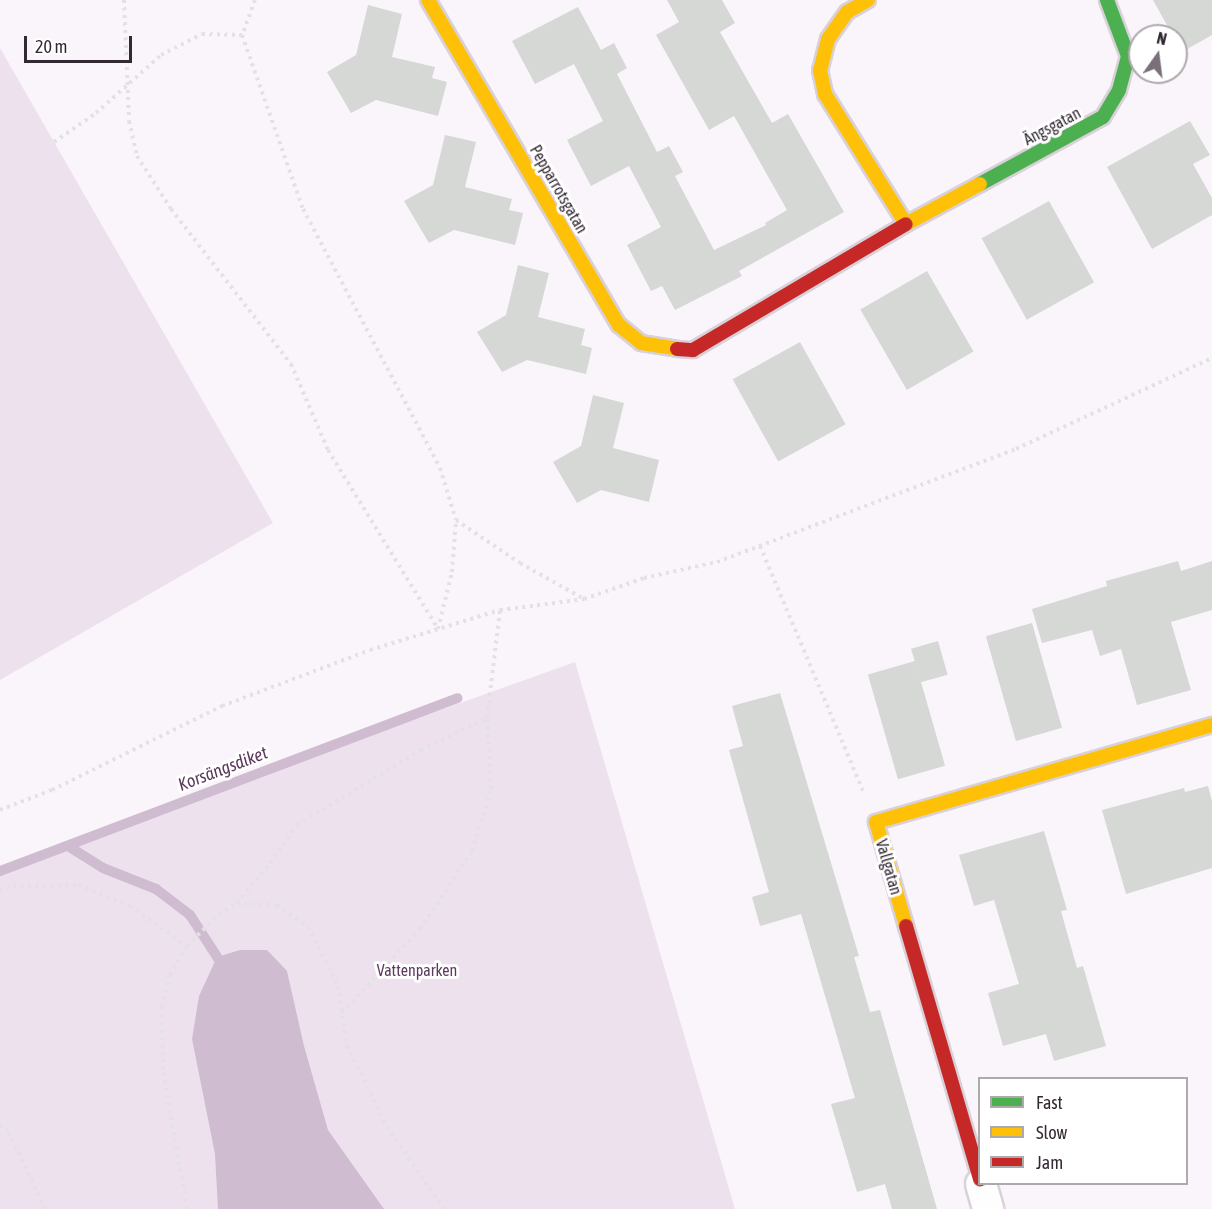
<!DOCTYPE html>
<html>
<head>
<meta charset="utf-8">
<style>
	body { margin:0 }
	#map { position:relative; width:1212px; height:1209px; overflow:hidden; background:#faf5fa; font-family:"Asap Condensed",sans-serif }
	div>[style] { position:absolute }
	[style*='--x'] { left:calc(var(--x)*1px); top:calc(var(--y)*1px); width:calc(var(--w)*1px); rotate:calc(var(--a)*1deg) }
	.green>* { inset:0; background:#ede1ed }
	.water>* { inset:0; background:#d0bcd0 }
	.stream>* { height:10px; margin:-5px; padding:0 5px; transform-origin:5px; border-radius:5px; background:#d0bcd0 }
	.building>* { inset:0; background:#d5d8d5; transform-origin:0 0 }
	.path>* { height:4px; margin-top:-2px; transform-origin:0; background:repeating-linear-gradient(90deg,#e4e1e4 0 3px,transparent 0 7.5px) }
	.roads { filter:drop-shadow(2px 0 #d9d1d9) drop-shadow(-2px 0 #d9d1d9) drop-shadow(0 2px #d9d1d9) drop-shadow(0 -2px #d9d1d9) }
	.street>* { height:30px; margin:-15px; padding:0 15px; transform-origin:15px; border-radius:15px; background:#fefefe }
	.fast>* { height:14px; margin:-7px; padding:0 7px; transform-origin:7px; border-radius:7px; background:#4caf50 }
	.slow>* { height:14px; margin:-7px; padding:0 7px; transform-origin:7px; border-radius:7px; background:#ffc107 }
	.jam>* { height:14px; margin:-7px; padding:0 7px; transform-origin:7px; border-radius:7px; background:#c62828 }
	span { translate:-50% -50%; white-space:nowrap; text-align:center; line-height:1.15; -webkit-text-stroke:6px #fff; paint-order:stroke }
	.street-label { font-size:16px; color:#332933 }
	.park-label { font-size:16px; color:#5d395f }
	.water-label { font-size:18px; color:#5b375c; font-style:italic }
	.legend { position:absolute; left:978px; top:1077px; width:210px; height:108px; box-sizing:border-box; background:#fff; border:2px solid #ada9ad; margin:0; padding:8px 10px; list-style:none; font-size:18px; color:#332933 }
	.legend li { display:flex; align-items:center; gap:12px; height:30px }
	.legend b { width:30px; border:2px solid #ada9ad }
	.north { position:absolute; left:1128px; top:24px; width:60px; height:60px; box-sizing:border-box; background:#fff; border:2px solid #ada9ad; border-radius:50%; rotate:14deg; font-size:16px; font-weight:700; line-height:24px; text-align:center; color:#332933 }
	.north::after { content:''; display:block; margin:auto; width:21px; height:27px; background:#797079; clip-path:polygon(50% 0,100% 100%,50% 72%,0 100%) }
	.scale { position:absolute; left:24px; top:36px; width:108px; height:27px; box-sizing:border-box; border:3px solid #332933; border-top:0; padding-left:8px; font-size:18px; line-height:21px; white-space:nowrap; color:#332933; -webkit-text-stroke:4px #fff; paint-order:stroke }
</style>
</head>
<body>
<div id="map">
	<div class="green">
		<i style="clip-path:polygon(0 48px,273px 523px,0 680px)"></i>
		<i style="clip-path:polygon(575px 662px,735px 1209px,0 1209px,0 867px)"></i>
	</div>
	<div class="water">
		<i style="clip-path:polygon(240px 950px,267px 950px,287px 971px,304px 1046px,328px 1130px,384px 1209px,218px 1209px,215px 1154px,192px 1039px,199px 996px,217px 957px)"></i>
	</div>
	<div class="stream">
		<i style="--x:68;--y:846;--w:41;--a:32.2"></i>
		<i style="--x:103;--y:868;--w:57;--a:21.6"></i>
		<i style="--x:156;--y:889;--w:43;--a:37.4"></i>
		<i style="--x:190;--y:915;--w:64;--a:57.1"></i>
		<i style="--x:0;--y:871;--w:489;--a:-20.7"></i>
	</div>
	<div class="building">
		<i style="clip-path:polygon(667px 0,722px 0,735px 23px,720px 32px,772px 123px,788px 114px,844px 212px,739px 271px,742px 276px,675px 310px,662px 286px,651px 291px,627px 245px,661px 227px,629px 166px,591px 186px,567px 140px,603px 121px,574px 64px,535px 84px,512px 41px,578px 7px,601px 50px,614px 43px,627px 68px,617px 74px,657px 152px,669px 146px,683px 172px,675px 176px,714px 250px,766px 225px,765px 223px,787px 210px,734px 116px,709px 130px,656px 35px,679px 22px)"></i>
		<i style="clip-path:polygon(1153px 0,1212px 0,1212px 35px,1182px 52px,1176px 36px,1173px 36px)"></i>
		<i style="clip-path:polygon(368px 5px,402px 14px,392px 57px,435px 67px,432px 78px,447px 82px,438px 116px,376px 100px,351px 113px,327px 72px,356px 55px)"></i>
		<i style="clip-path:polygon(1190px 121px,1210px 155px,1193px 164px,1212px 198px,1212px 215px,1152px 249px,1107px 167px)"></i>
		<i style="clip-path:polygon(445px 135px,476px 142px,465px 187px,512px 199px,509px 210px,523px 213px,515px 245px,454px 230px,429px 243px,404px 201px,433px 185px)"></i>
		<i style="left:1049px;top:201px;width:93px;height:77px;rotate:61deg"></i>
		<i style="clip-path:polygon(518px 265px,549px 273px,538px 317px,585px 329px,581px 345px,592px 348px,586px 374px,527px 360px,502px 372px,477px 332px,506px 315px)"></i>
		<i style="left:927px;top:271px;width:93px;height:77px;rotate:60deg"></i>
		<i style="left:800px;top:342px;width:94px;height:77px;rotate:61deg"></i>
		<i style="clip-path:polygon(593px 395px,624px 403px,613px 448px,659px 460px,649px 502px,601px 490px,577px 503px,553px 462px,581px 446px)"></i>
		<i style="clip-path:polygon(1178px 561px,1181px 571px,1212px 561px,1212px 610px,1171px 622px,1191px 690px,1137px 705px,1121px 649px,1100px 656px,1092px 630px,1042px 643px,1032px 609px,1107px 586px,1106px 581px)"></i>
		<i style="left:1032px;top:623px;width:109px;height:48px;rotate:74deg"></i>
		<i style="left:938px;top:641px;width:35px;height:28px;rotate:74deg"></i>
		<i style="left:915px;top:661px;width:109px;height:49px;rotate:74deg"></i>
		<i style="clip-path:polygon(780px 693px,859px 956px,854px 957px,870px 1012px,880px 1010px,937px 1209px,892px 1209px,885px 1184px,857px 1192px,831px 1104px,855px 1098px,801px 914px,760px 926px,752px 897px,769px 892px,729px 750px,743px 746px,732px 706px)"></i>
		<i style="clip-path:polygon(1208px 786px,1212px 801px,1212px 868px,1126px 894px,1102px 810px,1184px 788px,1185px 792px)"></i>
		<i style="clip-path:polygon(1044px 831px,1067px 910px,1061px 911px,1077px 968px,1083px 966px,1106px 1046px,1054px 1061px,1046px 1034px,1003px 1046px,988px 993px,1019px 984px,994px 900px,974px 906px,959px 855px)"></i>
	</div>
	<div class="path">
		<i style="--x:124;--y:0;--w:121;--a:87.6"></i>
		<i style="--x:129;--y:121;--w:36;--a:77"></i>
		<i style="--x:137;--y:156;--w:63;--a:57.3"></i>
		<i style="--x:171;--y:209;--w:196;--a:52.3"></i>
		<i style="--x:291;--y:364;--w:94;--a:66.7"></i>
		<i style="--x:328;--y:450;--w:210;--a:58.4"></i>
		<i style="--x:255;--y:0;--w:37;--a:110"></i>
		<i style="--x:242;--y:35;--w:184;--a:70.7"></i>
		<i style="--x:303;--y:209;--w:293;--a:62.1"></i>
		<i style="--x:440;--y:468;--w:54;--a:72.9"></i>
		<i style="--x:456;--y:520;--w:77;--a:33.9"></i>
		<i style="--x:520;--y:563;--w:73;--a:29.4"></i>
		<i style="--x:54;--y:142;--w:51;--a:-34.6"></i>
		<i style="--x:96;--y:113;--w:87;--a:-41.7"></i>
		<i style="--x:161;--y:55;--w:46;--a:-27.1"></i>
		<i style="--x:202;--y:34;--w:40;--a:1.4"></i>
		<i style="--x:760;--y:546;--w:266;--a:67.2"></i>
		<i style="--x:438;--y:629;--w:59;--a:-76.2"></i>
		<i style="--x:452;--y:572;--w:52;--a:-85.6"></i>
		<i style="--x:0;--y:810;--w:56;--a:-21"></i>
		<i style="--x:52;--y:790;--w:190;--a:-26.3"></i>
		<i style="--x:222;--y:706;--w:158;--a:-20.7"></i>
		<i style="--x:370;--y:650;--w:136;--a:-17.1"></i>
		<i style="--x:500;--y:610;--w:85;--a:-7.5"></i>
		<i style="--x:584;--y:599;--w:64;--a:-19.3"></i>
		<i style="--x:644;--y:578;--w:75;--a:-12.4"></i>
		<i style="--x:717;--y:562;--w:320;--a:-20.7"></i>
		<i style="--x:1016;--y:449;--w:216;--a:-24.9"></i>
		<i style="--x:0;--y:891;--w:14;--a:-21"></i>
		<i style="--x:13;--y:886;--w:66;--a:-0.9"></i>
		<i style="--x:79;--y:885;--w:55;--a:22.4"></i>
		<i style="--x:130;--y:906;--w:70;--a:35.1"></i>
		<i style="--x:237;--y:903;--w:40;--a:2.9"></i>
		<i style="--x:277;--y:905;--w:38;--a:35"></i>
		<i style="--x:308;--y:927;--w:66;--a:63"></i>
		<i style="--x:338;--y:986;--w:61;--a:81.5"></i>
		<i style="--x:347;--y:1046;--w:90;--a:63.7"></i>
		<i style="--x:387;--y:1127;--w:100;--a:55.2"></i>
		<i style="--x:342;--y:1013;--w:115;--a:-47.1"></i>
		<i style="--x:420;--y:929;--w:94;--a:-56.3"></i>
		<i style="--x:472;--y:851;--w:65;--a:-73"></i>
		<i style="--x:491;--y:789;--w:71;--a:-93.2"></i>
		<i style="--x:487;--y:718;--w:109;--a:-83.1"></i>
		<i style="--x:0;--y:1125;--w:11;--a:38"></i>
		<i style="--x:9;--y:1132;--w:85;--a:64.9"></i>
		<i style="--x:187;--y:1209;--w:141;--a:-99.8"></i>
		<i style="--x:163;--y:1070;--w:63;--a:-90.9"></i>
		<i style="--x:162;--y:1007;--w:33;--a:-76"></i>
		<i style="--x:170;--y:975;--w:34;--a:-60"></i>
		<i style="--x:187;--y:946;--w:45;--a:-45"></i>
		<i style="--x:219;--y:914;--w:21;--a:-31"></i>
		<i style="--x:237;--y:903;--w:52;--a:-50.5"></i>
		<i style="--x:270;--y:863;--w:47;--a:-54.6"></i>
		<i style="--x:297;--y:825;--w:145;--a:-31.2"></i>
		<i style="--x:421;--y:750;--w:73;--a:-25.9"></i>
	</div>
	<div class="roads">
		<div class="street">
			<i style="--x:981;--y:1184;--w:26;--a:74"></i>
		</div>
		<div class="fast">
			<i style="--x:980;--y:184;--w:140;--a:-28.6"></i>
			<i style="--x:1103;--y:117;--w:31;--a:-59"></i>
			<i style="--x:1119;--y:90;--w:35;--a:-75"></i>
			<i style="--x:1128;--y:56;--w:60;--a:-110.6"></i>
		</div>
		<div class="slow">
			<i style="--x:428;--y:0;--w:377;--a:59.6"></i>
			<i style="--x:619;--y:325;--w:28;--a:39"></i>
			<i style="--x:641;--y:343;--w:36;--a:9"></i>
			<i style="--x:868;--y:0;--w:24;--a:150"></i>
			<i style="--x:847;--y:12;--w:33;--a:125"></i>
			<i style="--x:828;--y:39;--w:32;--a:104"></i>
			<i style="--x:820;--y:70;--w:25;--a:78"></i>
			<i style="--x:825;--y:94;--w:153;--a:58.1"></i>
			<i style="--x:906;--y:224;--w:84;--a:-28.4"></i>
			<i style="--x:906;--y:926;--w:108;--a:-106.1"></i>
			<i style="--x:876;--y:822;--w:350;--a:-16.1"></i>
		</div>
		<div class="jam">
			<i style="--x:677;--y:349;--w:16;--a:4"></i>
			<i style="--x:693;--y:350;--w:247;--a:-30.6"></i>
			<i style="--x:906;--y:926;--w:264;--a:73.7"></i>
		</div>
	</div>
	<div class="street-label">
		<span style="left:1052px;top:126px;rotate:-28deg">Ängsgatan</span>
		<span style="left:559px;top:189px;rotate:60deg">Pepparrotsgatan</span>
		<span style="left:889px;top:867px;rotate:74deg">Vallgatan</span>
	</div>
	<div class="park-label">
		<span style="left:417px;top:970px">Vattenparken</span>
	</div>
	<div class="water-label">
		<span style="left:223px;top:769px;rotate:-21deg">Korsängsdiket</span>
	</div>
	<ul class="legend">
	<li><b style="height:8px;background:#4caf50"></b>Fast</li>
	<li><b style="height:8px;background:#ffc107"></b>Slow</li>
	<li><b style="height:8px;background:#c62828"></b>Jam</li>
	</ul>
	<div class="north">N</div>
	<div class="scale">20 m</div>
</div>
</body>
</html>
